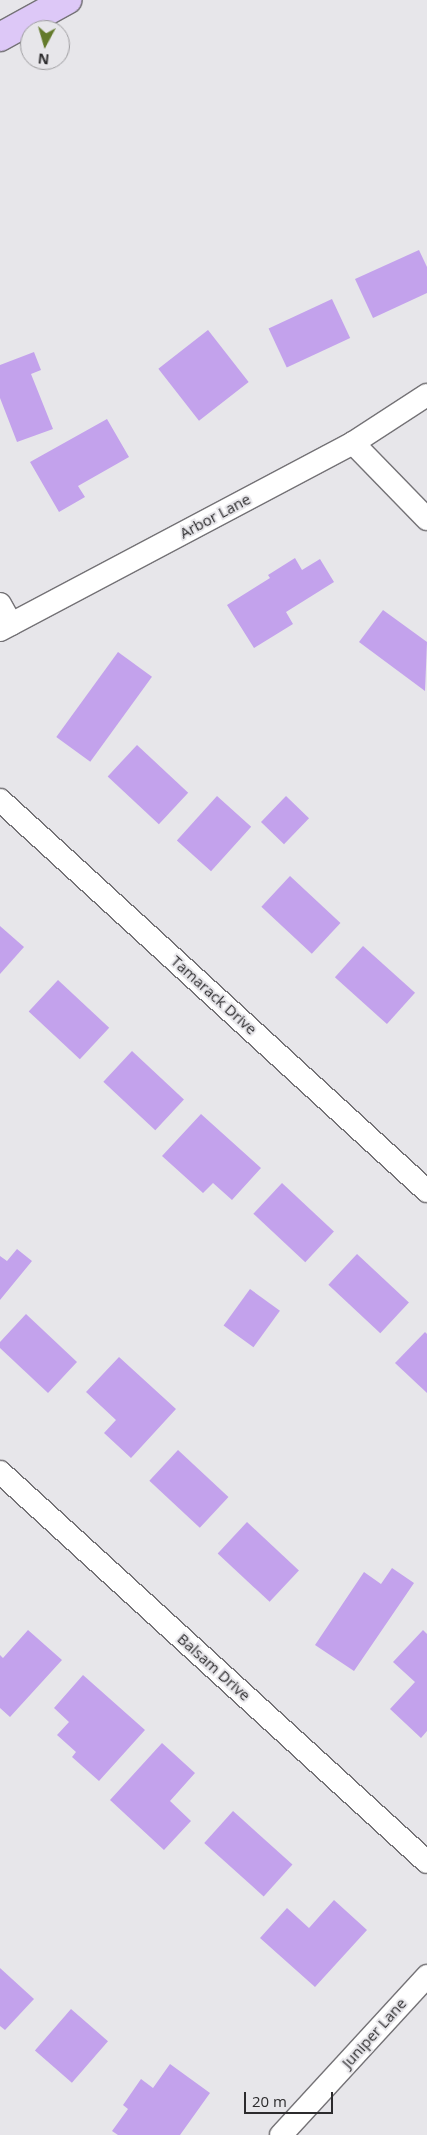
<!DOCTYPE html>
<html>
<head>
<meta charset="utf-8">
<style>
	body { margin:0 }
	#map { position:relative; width:427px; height:2135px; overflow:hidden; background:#e7e6ea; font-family:"Open Sans",sans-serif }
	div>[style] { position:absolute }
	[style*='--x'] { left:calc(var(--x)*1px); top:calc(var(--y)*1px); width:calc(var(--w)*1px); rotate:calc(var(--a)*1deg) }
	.building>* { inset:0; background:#c3a2ec; transform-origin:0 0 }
	.roads { filter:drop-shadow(1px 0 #747276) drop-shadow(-1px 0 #747276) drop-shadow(0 1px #747276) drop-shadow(0 -1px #747276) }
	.minor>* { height:22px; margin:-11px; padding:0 11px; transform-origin:11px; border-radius:11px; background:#fff }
	.primary>* { height:28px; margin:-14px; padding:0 14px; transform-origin:14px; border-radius:14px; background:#ddc8f7 }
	span { translate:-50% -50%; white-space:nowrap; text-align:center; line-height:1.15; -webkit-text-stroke:4px #e7e6ea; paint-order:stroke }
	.street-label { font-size:15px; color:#2c2b2d }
	.north { position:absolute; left:20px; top:20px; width:50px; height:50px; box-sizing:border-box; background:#e7e6ea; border:1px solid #9c9b9e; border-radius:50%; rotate:186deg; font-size:14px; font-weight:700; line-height:20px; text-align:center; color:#2c2b2d }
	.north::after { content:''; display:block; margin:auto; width:18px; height:22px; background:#637a2b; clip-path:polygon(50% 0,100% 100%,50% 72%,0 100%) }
	.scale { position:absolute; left:244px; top:2092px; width:89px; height:22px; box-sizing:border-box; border:2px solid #2c2b2d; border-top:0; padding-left:6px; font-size:15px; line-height:18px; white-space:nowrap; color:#2c2b2d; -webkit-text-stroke:4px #e7e6ea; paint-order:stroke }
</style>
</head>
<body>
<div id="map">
	<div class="building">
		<i style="clip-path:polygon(419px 250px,427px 267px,427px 293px,373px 318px,355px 279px)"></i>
		<i style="left:332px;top:299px;width:43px;height:70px;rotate:65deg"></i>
		<i style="left:208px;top:330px;width:66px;height:63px;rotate:52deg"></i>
		<i style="clip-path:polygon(34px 352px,41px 370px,31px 374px,53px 429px,17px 442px,0 398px,0 365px)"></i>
		<i style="clip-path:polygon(107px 419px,129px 457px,78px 486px,85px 497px,59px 512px,30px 462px)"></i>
		<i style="clip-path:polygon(295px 558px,302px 570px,320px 559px,334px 582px,286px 612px,293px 624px,254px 648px,227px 605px,270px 578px,268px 575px)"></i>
		<i style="clip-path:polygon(383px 610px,427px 642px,425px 691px,359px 642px)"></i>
		<i style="left:118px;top:652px;width:42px;height:105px;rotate:36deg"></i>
		<i style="left:137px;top:745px;width:70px;height:43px;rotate:43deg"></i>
		<i style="left:217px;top:796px;width:46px;height:60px;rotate:42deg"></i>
		<i style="left:286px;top:796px;width:32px;height:36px;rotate:44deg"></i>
		<i style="left:290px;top:876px;width:69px;height:42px;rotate:43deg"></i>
		<i style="clip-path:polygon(0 926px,24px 947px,0 974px)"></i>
		<i style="left:363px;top:946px;width:70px;height:42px;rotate:42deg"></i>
		<i style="left:58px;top:980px;width:70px;height:43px;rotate:43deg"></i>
		<i style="left:132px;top:1051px;width:71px;height:42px;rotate:43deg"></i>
		<i style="clip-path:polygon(201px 1114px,261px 1168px,232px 1200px,213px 1183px,203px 1193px,162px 1156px)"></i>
		<i style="left:282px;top:1183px;width:71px;height:42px;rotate:43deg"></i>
		<i style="clip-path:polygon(17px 1249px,32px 1261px,0 1300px,0 1256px,7px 1261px)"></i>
		<i style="left:357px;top:1254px;width:71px;height:42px;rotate:43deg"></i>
		<i style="left:250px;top:1289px;width:37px;height:45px;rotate:36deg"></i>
		<i style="clip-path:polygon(26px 1314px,77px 1362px,48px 1393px,0 1348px,0 1342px)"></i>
		<i style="clip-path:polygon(425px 1332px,427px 1334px,427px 1393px,395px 1363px)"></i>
		<i style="clip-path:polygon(119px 1357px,176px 1409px,131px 1458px,104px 1433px,116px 1420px,86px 1392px)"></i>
		<i style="left:178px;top:1450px;width:69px;height:42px;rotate:43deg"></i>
		<i style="left:247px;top:1522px;width:71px;height:43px;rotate:43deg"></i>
		<i style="clip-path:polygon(392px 1568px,414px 1583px,354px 1671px,315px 1645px,364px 1572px,381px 1584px)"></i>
		<i style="clip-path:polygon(28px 1630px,62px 1660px,10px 1717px,0 1708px,0 1655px,3px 1658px)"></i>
		<i style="clip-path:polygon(423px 1630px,427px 1634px,427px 1731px,421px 1738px,390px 1709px,415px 1682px,393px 1662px)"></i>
		<i style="clip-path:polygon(83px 1675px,145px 1730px,99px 1781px,72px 1757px,76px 1752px,57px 1735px,69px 1722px,54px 1708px)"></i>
		<i style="clip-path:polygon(162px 1743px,195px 1773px,170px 1801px,191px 1821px,164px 1850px,110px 1800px)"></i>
		<i style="left:233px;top:1811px;width:80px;height:43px;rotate:42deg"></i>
		<i style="clip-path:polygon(334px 1900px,367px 1930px,315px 1987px,260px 1938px,287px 1908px,309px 1928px)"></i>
		<i style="clip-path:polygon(0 1968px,34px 1999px,5px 2030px,0 2026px)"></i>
		<i style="left:71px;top:2009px;width:49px;height:55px;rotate:41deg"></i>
		<i style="clip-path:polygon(170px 2064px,210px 2093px,180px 2135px,118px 2135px,112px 2131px,128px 2109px,123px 2105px,141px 2079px,153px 2088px)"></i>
	</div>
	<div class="roads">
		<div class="minor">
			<i style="--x:353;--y:443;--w:106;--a:45.8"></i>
			<i style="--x:0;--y:604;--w:23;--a:61"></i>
			<i style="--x:0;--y:630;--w:399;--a:-27.9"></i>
			<i style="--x:353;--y:443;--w:88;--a:-33"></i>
			<i style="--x:0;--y:800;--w:579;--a:42.48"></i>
			<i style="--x:0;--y:1472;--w:578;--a:42.41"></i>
			<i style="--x:281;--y:2135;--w:216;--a:-47.4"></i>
		</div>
		<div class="primary">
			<i style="--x:0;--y:37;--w:77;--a:-28.9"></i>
		</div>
	</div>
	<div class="street-label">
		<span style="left:215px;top:516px;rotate:-28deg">Arbor Lane</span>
		<span style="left:214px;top:995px;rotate:42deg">Tamarack Drive</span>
		<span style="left:214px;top:1667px;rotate:42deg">Balsam Drive</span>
		<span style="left:374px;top:2033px;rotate:-48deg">Juniper Lane</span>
	</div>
	<div class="north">N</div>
	<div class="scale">20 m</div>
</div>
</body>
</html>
